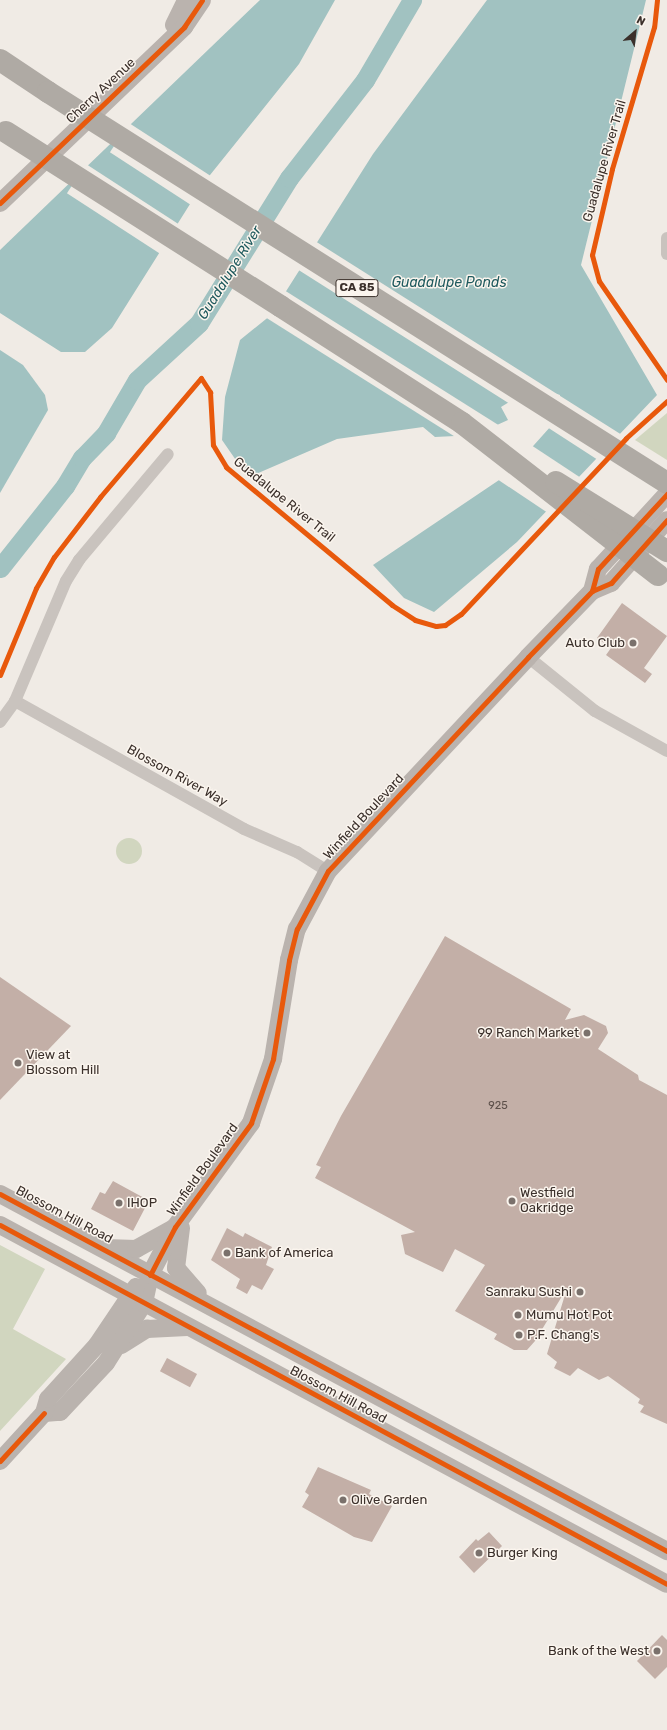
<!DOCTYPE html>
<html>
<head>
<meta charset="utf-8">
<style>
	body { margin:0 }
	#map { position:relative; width:667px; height:1730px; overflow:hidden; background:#f0ebe5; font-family:Rubik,sans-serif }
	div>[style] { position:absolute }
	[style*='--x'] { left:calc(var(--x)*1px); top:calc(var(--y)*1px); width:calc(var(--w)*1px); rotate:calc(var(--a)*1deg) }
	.green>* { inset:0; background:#d1d6bf }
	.round { border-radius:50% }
	.water>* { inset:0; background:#a1c2c1 }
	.pier>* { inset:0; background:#f0ebe5; transform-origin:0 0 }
	.river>* { height:19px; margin:-9.5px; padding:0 9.5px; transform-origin:9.5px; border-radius:9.5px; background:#a1c2c1 }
	.building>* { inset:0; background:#c3afa7; transform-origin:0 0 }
	.street>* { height:12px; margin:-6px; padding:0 6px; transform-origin:6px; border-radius:6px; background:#c9c3be }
	.secondary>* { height:18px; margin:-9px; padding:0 9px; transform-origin:9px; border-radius:9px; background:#bab3ae }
	.highway>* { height:22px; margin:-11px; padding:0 11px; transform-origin:11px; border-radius:11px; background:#afaaa4 }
	.highway-bridge>* { height:22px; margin:-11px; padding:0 11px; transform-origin:11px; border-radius:11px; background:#afaaa4 }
	.cycleway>* { height:5px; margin:-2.5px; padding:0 2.5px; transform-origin:2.5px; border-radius:2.5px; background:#e8590c }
	.dots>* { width:11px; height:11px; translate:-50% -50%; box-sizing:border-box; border:2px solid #fbf5ee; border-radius:50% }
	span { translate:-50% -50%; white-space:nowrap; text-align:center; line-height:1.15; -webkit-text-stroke:3px #fbf5ee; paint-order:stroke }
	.number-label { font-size:11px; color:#5d504a }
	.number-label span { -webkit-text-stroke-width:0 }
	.shield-label span { padding:1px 3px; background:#fbf5ee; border:1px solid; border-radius:3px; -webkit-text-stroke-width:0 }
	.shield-label { font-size:12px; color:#3b302b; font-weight:700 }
	.street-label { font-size:13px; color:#3b302b }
	.poi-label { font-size:13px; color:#3b302b }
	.right { translate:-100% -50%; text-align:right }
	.left { translate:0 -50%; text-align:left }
	.water-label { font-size:14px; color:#1f5a5e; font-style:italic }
	.north { position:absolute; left:615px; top:12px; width:40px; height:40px; -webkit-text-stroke:3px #fbf5ee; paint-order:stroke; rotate:28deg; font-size:11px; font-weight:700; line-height:16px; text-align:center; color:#3b302b }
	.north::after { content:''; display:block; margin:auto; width:14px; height:18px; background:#3b302b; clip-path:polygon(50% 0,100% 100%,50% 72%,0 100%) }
</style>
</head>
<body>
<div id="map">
	<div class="green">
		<i style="clip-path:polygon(667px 413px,667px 460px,635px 440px)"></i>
		<i class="round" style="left:116px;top:838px;width:26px;height:26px"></i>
		<i style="clip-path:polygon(0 1245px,45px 1269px,13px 1329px,66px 1359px,0 1431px)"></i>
	</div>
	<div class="water">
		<i style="clip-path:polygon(260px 0,335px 0,299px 64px,202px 185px,112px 328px,85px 352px,61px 352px,0 313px,0 250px)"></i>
		<i style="clip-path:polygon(487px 0,646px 0,581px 265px,657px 395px,517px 542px,434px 612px,404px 598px,373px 565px,508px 474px,560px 416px,560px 395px,547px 391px,514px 399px,501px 407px,508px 420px,475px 435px,435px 437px,423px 427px,337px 439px,256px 474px,240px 466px,222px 440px,225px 397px,240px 340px,271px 315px,373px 154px)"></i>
		<i style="clip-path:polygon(0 350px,23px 365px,45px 395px,48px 410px,0 493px)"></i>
	</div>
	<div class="pier">
		<i style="left:129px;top:123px;width:98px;height:35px;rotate:33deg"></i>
		<i style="left:86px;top:164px;width:112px;height:35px;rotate:33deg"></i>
		<i style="clip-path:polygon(315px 241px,622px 435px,598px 460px,547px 427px,558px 415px,558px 397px,547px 393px,510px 404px,297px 269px)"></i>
		<i style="clip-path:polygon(284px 290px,500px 426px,476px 437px,457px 438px,265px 317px)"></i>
		<i style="clip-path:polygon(531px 445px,581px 478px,548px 513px,497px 479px)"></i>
	</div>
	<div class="river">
		<i style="--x:0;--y:568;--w:105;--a:-51.6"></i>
		<i style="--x:65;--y:486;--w:33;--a:-59"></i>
		<i style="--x:82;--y:458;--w:35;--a:-46"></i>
		<i style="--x:106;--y:433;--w:61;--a:-59.7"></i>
		<i style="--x:137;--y:380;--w:84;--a:-42.6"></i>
		<i style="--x:199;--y:323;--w:171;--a:-58.2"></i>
		<i style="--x:289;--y:178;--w:124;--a:-52.2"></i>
		<i style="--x:365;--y:80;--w:93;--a:-59.6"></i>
	</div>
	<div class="building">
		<i style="clip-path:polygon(622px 603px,667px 636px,644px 668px,652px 674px,645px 683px,606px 655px,611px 648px,597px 638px)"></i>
		<i style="clip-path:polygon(445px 936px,571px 1009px,565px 1020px,584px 1015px,606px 1026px,608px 1033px,598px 1049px,638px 1075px,639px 1080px,667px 1095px,667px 1424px,640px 1412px,644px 1406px,638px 1403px,640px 1399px,608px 1376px,599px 1380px,578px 1368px,570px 1376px,554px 1368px,557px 1362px,547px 1354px,567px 1288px,535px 1341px,527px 1350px,514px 1350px,494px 1339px,497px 1334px,455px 1311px,485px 1265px,455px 1249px,443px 1272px,405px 1254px,401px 1235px,415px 1232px,315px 1178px,321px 1167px,316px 1165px,341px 1116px)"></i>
		<i style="clip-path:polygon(0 977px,71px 1026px,0 1100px)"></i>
		<i style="clip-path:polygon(113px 1181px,146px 1199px,142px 1206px,145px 1208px,133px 1231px,91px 1209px,100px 1192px,105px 1194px)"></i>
		<i style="clip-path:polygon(227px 1228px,243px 1237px,245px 1233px,272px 1247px,266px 1265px,274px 1269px,262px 1290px,252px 1285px,247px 1294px,236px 1288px,240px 1279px,211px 1260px)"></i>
		<i style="left:167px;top:1358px;width:34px;height:15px;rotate:28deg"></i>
		<i style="clip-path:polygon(318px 1467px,371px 1490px,369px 1494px,392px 1506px,372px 1542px,354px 1537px,302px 1507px,309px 1495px,305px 1492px)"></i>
		<i style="clip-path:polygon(489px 1532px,502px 1546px,474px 1573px,459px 1557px,476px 1539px,478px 1541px)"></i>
		<i style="clip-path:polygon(662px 1635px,667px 1640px,667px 1667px,655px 1679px,637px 1661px)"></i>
	</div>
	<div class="street">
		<i style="--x:667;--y:238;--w:16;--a:90"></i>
		<i style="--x:528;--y:657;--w:86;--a:38.9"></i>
		<i style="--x:595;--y:711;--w:82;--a:29.1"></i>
		<i style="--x:15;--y:701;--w:262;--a:29.2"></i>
		<i style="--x:244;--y:829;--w:58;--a:23.5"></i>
		<i style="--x:297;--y:852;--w:36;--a:32"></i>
		<i style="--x:0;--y:722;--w:26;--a:-54"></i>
		<i style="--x:15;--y:701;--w:130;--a:-67"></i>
		<i style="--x:66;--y:581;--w:25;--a:-58"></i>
		<i style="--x:79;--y:560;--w:138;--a:-50"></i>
	</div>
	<div class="secondary">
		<i style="--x:174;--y:25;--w:28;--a:-64"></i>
		<i style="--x:0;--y:203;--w:255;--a:-43.7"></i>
		<i style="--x:184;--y:27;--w:32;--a:-56"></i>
		<i style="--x:592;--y:591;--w:23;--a:-75"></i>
		<i style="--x:598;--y:569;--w:102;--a:-47.4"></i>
		<i style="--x:0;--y:1194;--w:757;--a:28.16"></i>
		<i style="--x:0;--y:1225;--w:757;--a:28.29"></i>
		<i style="--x:181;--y:1228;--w:40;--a:97.1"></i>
		<i style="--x:176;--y:1268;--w:33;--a:49"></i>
		<i style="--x:105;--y:1248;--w:31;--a:2"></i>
		<i style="--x:136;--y:1249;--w:43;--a:-28.9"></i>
		<i style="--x:121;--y:1345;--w:31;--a:-32"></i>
		<i style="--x:147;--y:1329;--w:40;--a:-2.9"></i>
		<i style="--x:44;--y:1413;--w:16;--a:-4"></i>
		<i style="--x:60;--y:1412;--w:67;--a:-46.8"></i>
		<i style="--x:106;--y:1363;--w:71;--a:-57.7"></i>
		<i style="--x:144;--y:1303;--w:29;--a:-78"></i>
		<i style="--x:150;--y:1275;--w:54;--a:-62.5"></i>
		<i style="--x:175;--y:1227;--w:129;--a:-53.8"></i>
		<i style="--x:251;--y:1123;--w:68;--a:-71"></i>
		<i style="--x:273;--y:1059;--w:100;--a:-80.8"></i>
		<i style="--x:289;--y:960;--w:32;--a:-76"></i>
		<i style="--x:297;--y:929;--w:66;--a:-61.9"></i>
		<i style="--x:328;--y:871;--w:293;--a:-46.9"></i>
		<i style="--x:528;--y:657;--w:92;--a:-45.9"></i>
		<i style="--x:592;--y:591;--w:21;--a:-23"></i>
		<i style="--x:611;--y:583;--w:84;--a:-48.4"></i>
		<i style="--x:0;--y:1461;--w:65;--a:-47.5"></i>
		<i style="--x:44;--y:1413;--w:15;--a:-74"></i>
		<i style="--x:48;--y:1399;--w:73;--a:-47.8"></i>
		<i style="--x:97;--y:1345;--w:70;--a:-56.1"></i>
	</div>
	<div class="highway">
		<i style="--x:0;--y:60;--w:58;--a:33.7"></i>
		<i style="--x:280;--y:306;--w:216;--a:32.7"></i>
	</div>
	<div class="highway-bridge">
		<i style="--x:48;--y:92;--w:732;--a:32.28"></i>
		<i style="--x:6;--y:132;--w:325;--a:32.4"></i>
		<i style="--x:462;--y:423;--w:248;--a:37.8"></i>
		<i style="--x:556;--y:482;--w:131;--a:31.9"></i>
	</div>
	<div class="cycleway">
		<i style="--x:657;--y:0;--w:27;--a:96"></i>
		<i style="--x:654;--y:27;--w:148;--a:106.5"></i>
		<i style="--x:612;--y:169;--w:88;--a:103.1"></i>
		<i style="--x:592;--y:255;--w:27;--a:75"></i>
		<i style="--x:599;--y:281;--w:120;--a:55.5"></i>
		<i style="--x:0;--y:203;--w:255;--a:-43.7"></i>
		<i style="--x:184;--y:27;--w:32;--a:-56"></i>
		<i style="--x:592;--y:591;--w:23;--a:-75"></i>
		<i style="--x:598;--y:569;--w:102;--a:-47.4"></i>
		<i style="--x:0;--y:675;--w:94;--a:-67.5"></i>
		<i style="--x:36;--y:588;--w:36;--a:-60"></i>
		<i style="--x:54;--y:557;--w:76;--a:-52.5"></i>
		<i style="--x:100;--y:497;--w:156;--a:-49.7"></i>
		<i style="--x:201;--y:378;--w:17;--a:57"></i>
		<i style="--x:210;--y:392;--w:53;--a:86.8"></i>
		<i style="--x:213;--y:445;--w:26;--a:59"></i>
		<i style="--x:226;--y:467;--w:216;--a:39.7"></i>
		<i style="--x:392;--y:605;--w:27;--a:33"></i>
		<i style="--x:415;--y:620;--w:22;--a:16"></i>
		<i style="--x:436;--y:626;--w:9;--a:-6"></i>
		<i style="--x:445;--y:625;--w:19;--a:-35"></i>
		<i style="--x:461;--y:614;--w:241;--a:-46.8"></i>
		<i style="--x:626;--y:438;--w:55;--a:-42.1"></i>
		<i style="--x:0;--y:1194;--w:757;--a:28.16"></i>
		<i style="--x:0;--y:1225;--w:757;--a:28.29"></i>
		<i style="--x:150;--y:1275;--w:54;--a:-62.5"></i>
		<i style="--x:175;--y:1227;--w:129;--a:-53.8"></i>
		<i style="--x:251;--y:1123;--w:68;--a:-71"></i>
		<i style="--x:273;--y:1059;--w:100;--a:-80.8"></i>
		<i style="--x:289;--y:960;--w:32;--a:-76"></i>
		<i style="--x:297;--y:929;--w:66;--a:-61.9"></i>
		<i style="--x:328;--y:871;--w:293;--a:-46.9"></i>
		<i style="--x:528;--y:657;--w:92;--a:-45.9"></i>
		<i style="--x:592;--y:591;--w:21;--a:-23"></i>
		<i style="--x:611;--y:583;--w:84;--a:-48.4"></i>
		<i style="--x:0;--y:1461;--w:65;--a:-47.5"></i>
	</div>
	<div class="dots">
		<i style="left:633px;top:643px;background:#7a716c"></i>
		<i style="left:587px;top:1033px;background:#7a716c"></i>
		<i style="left:18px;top:1063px;background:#7a716c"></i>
		<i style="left:512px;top:1201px;background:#7a716c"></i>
		<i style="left:119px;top:1203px;background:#7a716c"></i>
		<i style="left:227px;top:1253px;background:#7a716c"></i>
		<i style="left:580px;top:1292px;background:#7a716c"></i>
		<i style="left:518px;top:1315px;background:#7a716c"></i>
		<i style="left:519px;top:1335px;background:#7a716c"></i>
		<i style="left:343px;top:1500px;background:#7a716c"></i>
		<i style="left:479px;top:1553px;background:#7a716c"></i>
		<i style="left:657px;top:1651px;background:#7a716c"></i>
	</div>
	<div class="number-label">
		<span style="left:498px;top:1106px">925</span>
	</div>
	<div class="shield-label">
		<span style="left:357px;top:288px">CA 85</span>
	</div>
	<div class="street-label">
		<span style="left:101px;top:91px;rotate:-43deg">Cherry Avenue</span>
		<span style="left:605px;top:161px;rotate:-74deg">Guadalupe River Trail</span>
		<span style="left:284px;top:500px;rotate:39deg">Guadalupe River Trail</span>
		<span style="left:177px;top:776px;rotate:29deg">Blossom River Way</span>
		<span style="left:364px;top:817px;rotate:-47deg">Winfield Boulevard</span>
		<span style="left:203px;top:1170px;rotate:-54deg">Winfield Boulevard</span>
		<span style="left:64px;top:1215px;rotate:28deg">Blossom Hill Road</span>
		<span style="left:338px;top:1395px;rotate:28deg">Blossom Hill Road</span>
	</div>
	<div class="poi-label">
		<span class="right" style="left:625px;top:643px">Auto Club</span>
		<span class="right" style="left:579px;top:1033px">99 Ranch Market</span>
		<span class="left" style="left:26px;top:1063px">View at<br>Blossom Hill</span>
		<span class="left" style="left:520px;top:1201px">Westfield<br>Oakridge</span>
		<span class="left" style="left:127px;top:1203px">IHOP</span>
		<span class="left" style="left:235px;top:1253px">Bank of America</span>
		<span class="right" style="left:572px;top:1292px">Sanraku Sushi</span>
		<span class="left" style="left:526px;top:1315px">Mumu Hot Pot</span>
		<span class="left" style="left:527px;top:1335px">P.F. Chang's</span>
		<span class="left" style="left:351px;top:1500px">Olive Garden</span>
		<span class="left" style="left:487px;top:1553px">Burger King</span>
		<span class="right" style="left:649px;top:1651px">Bank of the West</span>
	</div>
	<div class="water-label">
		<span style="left:230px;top:273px;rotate:-58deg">Guadalupe River</span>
		<span style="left:449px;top:283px">Guadalupe Ponds</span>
	</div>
	<div class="north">N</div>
</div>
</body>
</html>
